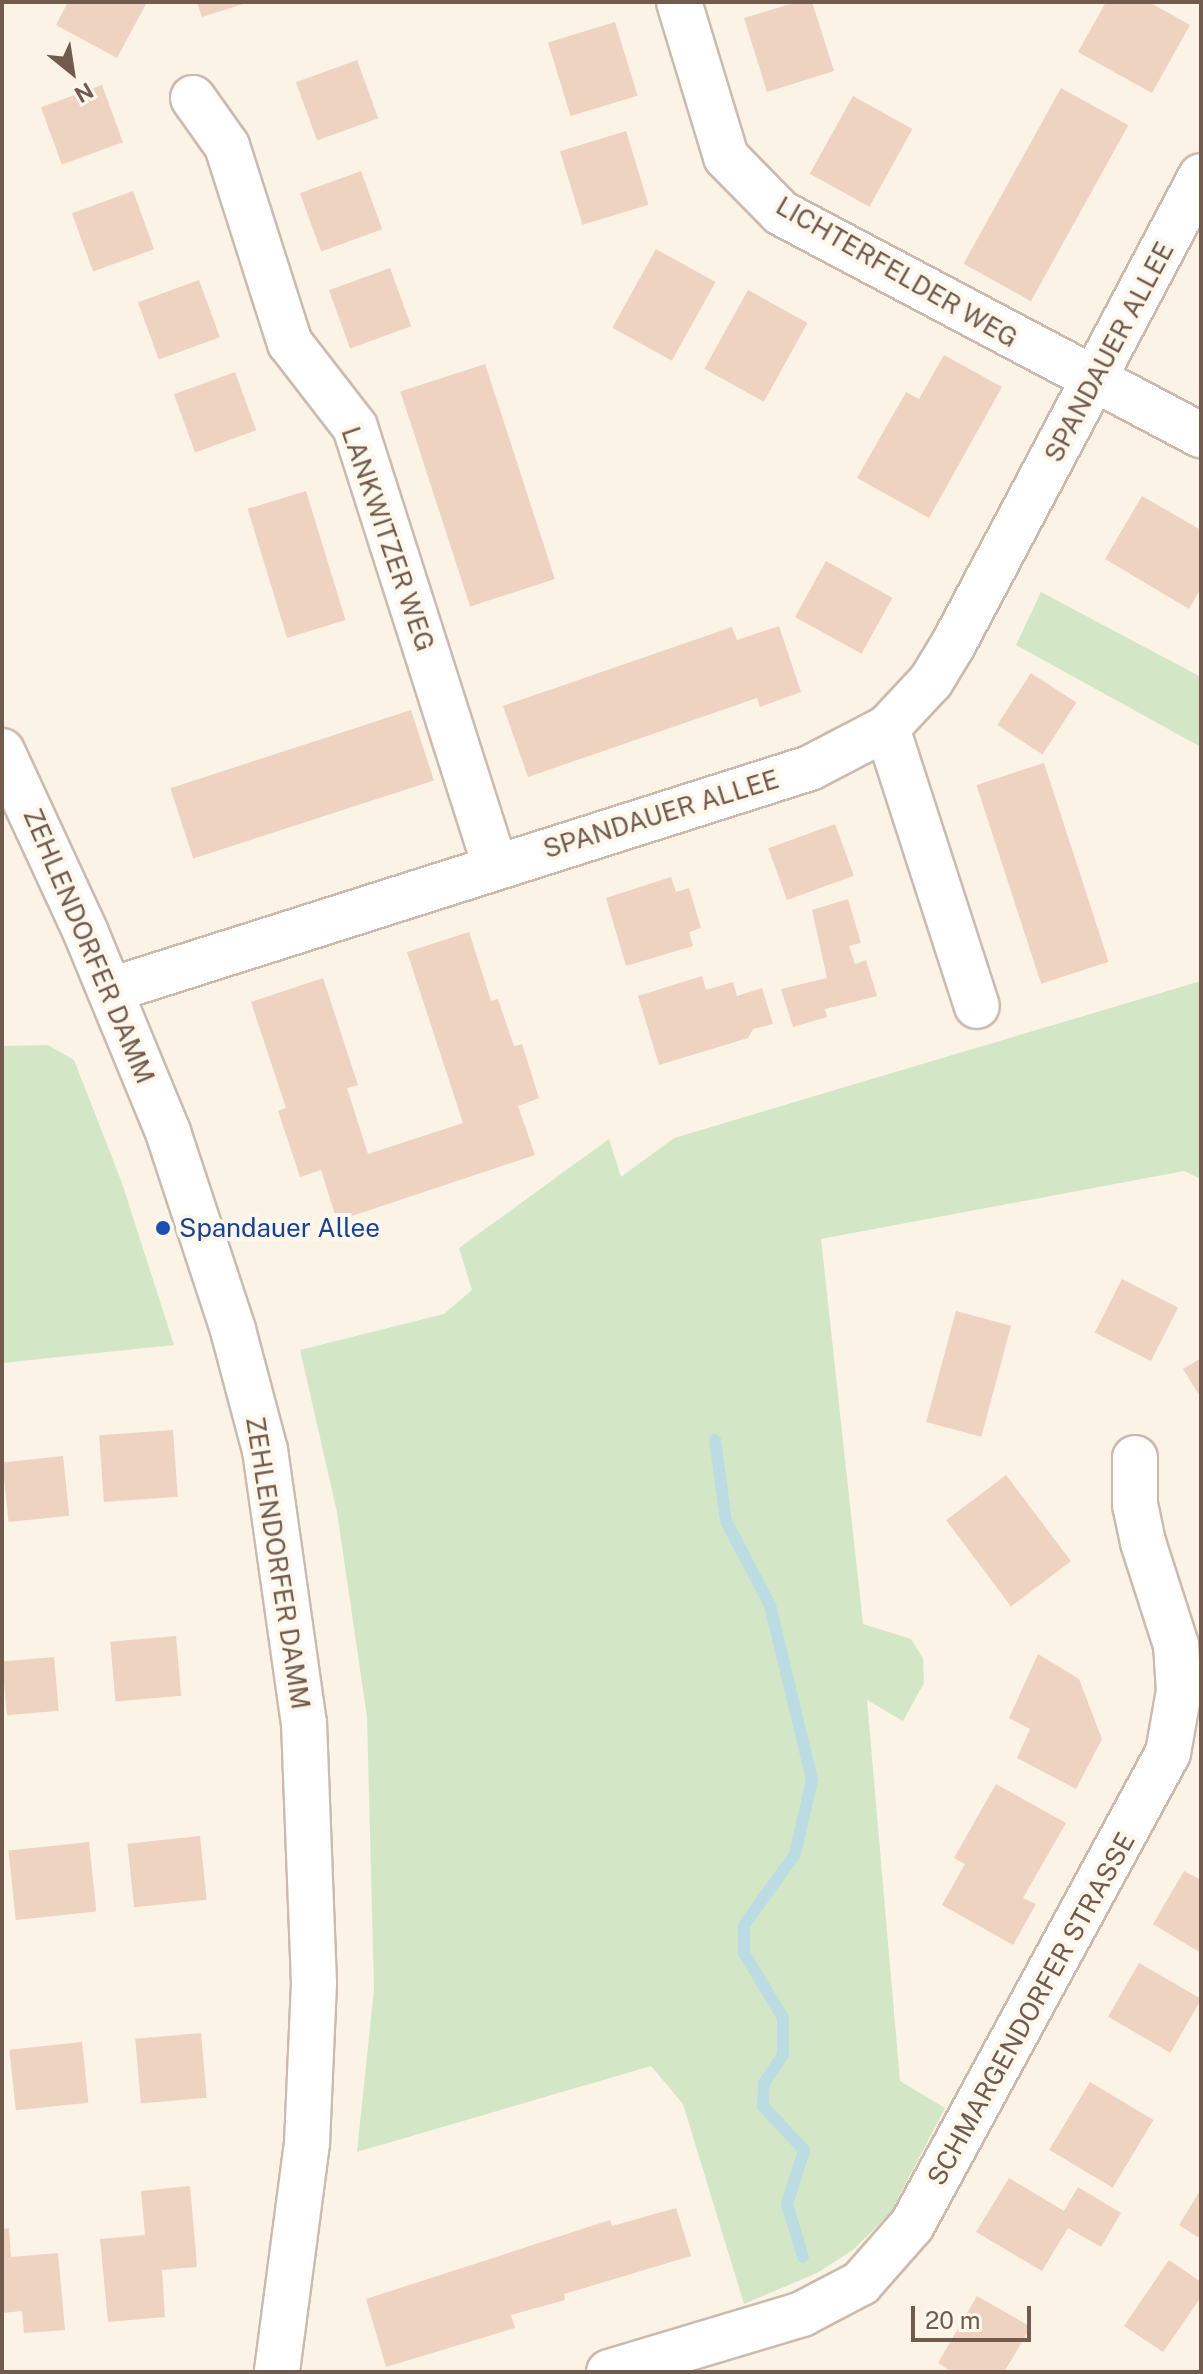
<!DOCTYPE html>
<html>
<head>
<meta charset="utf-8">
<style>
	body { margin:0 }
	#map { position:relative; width:1203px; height:2374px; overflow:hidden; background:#fbf3e6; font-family:"Public Sans",sans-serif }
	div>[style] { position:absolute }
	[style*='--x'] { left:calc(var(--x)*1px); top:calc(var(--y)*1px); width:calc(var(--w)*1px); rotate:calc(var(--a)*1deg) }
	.green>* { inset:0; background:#d3e7c6 }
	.stream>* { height:12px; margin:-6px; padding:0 6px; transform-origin:6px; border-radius:6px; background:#bcdce3 }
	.building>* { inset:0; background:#eed3c0; transform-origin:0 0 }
	.roads { filter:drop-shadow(2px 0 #ccbbad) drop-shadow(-2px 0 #ccbbad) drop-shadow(0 2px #ccbbad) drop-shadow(0 -2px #ccbbad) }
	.street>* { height:44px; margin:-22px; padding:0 22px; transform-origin:22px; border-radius:22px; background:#fff }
	.dots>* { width:22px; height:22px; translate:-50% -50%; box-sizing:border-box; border:4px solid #fef7ec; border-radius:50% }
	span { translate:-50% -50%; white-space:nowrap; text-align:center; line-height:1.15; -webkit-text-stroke:8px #fef7ec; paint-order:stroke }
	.street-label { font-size:26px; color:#725b4d }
	.transit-label { font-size:26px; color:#164399 }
	.left { translate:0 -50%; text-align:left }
	.frame { position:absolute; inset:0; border:4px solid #725b4d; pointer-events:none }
	.north { position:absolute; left:32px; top:32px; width:80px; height:80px; -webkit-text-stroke:6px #fef7ec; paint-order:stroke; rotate:150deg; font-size:22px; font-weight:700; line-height:32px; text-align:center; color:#725b4d }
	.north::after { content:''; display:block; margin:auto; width:28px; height:36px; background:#725b4d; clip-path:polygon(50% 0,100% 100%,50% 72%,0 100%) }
	.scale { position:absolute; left:911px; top:2306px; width:120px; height:36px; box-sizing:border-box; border:4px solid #725b4d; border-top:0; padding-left:10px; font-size:24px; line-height:28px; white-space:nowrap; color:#725b4d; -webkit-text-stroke:6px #fef7ec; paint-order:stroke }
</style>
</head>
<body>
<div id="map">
	<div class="green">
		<i style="clip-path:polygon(1041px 592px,1201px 677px,1201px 747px,1016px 645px)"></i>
		<i style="clip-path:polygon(1201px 981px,1201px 1179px,1184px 1171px,821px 1239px,863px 1624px,911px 1639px,923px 1658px,924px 1683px,903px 1721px,867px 1700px,900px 2081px,945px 2108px,891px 2212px,853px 2250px,817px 2273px,744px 2304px,683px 2104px,651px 2066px,357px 2152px,374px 1989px,367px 1717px,337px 1512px,300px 1350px,444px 1314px,472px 1290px,459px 1248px,609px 1139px,621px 1177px,674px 1138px)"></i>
		<i style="clip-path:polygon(48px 1045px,74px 1060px,122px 1183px,174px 1345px,2px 1363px,2px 1046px)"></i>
	</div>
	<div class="stream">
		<i style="--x:715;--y:1440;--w:82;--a:82.3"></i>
		<i style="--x:726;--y:1521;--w:95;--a:62.4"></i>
		<i style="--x:770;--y:1605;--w:180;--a:76.5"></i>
		<i style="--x:812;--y:1780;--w:76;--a:102.9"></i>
		<i style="--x:795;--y:1854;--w:87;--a:125.7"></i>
		<i style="--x:744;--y:1925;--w:28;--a:90"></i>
		<i style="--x:744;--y:1953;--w:76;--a:59"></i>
		<i style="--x:783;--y:2018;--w:37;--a:90"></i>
		<i style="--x:783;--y:2055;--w:34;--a:124"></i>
		<i style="--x:764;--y:2083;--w:23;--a:92"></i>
		<i style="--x:763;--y:2106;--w:60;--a:47"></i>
		<i style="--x:804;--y:2150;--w:57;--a:107.5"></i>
		<i style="--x:787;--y:2204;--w:55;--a:73.2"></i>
	</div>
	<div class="building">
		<i style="clip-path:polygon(68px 2px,147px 2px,117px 58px,56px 25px)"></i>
		<i style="clip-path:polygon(197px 2px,246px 2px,246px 3px,202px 17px)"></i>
		<i style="clip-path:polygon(797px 2px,812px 2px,834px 71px,767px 92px,744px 18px)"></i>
		<i style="clip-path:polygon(1106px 2px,1149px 2px,1190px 25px,1152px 93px,1078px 52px)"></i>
		<i style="left:615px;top:22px;width:77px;height:70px;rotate:73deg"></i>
		<i style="left:357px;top:60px;width:62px;height:65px;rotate:70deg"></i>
		<i style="left:102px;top:85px;width:61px;height:65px;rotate:70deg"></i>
		<i style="left:1061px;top:88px;width:77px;height:201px;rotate:29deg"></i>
		<i style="left:853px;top:96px;width:68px;height:89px;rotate:29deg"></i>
		<i style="left:626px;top:131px;width:77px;height:69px;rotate:73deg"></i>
		<i style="left:361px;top:171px;width:62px;height:65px;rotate:70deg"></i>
		<i style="left:133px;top:191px;width:62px;height:65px;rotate:70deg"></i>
		<i style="left:656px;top:249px;width:68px;height:90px;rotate:29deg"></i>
		<i style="left:390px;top:268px;width:62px;height:65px;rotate:70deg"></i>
		<i style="left:199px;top:280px;width:61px;height:65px;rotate:70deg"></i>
		<i style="left:748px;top:290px;width:68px;height:90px;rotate:29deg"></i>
		<i style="clip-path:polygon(944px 355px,1002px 387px,929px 518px,857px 478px,906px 392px,919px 399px)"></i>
		<i style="left:485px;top:364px;width:226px;height:89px;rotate:72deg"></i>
		<i style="left:235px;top:372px;width:62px;height:65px;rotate:70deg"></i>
		<i style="left:306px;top:491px;width:135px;height:61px;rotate:73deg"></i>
		<i style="clip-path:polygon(1142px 496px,1201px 530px,1201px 588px,1189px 609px,1105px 559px)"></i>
		<i style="left:826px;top:561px;width:76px;height:64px;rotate:29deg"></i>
		<i style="clip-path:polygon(779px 626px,801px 692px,760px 707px,757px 698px,528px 777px,503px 706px,732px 627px,737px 640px)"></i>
		<i style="left:1031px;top:673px;width:54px;height:62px;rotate:33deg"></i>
		<i style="left:411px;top:710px;width:74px;height:253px;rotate:72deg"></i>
		<i style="left:1044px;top:763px;width:209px;height:71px;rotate:72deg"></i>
		<i style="left:835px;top:824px;width:55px;height:71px;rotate:70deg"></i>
		<i style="clip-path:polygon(671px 877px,676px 892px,689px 888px,701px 928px,689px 932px,693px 946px,626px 966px,606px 898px)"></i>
		<i style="clip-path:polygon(848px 899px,861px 943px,849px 946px,855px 964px,866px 960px,877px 996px,825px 1009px,827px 1017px,793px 1027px,781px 989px,827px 978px,812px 910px)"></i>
		<i style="clip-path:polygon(469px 932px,491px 1001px,498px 999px,514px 1046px,522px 1044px,539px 1098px,518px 1106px,535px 1155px,337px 1221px,321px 1170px,300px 1177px,278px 1111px,286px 1108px,251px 1002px,323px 978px,358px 1085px,347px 1088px,368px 1154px,463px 1123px,407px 952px)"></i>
		<i style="clip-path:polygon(702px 976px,706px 990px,733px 982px,737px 996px,762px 988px,773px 1024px,753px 1029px,748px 1038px,659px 1065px,638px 996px)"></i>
		<i style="left:1122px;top:1279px;width:63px;height:60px;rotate:27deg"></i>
		<i style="left:956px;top:1311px;width:57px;height:115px;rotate:15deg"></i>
		<i style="clip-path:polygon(1201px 1358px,1201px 1398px,1183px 1369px)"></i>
		<i style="left:173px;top:1430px;width:67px;height:74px;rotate:86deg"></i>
		<i style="left:63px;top:1456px;width:60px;height:61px;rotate:84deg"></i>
		<i style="left:1006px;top:1475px;width:108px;height:75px;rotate:53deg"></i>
		<i style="left:176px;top:1636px;width:60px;height:66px;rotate:85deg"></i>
		<i style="clip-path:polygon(1038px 1654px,1079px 1679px,1102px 1739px,1076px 1789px,1017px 1758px,1030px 1729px,1009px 1718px)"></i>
		<i style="left:54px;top:1657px;width:54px;height:52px;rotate:85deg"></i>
		<i style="clip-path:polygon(996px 1784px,1066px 1823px,1023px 1898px,1036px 1904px,1013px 1945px,942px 1905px,965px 1864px,954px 1858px)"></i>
		<i style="left:200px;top:1836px;width:64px;height:73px;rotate:84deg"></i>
		<i style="left:89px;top:1842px;width:70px;height:81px;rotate:84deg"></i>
		<i style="clip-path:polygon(1184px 1871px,1201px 1880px,1201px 1953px,1153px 1924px)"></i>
		<i style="left:1139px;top:1963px;width:72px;height:62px;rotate:30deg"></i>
		<i style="left:201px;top:2033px;width:65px;height:66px;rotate:85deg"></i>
		<i style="left:82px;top:2042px;width:61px;height:73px;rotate:84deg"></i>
		<i style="left:1090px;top:2082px;width:74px;height:79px;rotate:31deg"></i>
		<i style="clip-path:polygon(1009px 2178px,1064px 2211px,1078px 2187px,1121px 2213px,1101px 2247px,1068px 2228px,1042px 2271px,976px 2232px)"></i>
		<i style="clip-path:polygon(190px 2186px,197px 2267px,162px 2270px,165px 2317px,108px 2322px,100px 2239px,145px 2235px,141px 2191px)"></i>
		<i style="clip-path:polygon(1201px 2189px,1201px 2239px,1179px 2225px)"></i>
		<i style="clip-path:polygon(676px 2208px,691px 2256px,564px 2294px,565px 2300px,511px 2315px,515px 2328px,386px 2367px,366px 2299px,610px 2220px,612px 2226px)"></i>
		<i style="clip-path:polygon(9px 2228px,11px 2257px,58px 2253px,65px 2330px,24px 2333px,22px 2311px,2px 2313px,2px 2229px)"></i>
		<i style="clip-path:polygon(1169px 2260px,1201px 2282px,1201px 2297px,1163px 2352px,1124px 2326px)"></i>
		<i style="clip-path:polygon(977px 2296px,1031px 2327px,1004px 2372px,952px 2372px,938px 2363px)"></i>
	</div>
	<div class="roads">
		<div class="street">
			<i style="--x:679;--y:2;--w:162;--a:73.1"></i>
			<i style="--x:726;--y:157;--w:78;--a:45.5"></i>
			<i style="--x:781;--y:213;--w:475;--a:27.9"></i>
			<i style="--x:193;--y:98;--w:59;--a:54.7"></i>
			<i style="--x:227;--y:146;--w:207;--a:72.3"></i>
			<i style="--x:290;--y:343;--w:106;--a:52.3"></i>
			<i style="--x:355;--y:427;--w:461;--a:72.3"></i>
			<i style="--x:887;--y:728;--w:292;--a:72.1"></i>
			<i style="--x:2;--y:751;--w:200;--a:65.2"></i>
			<i style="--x:86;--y:933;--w:215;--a:67.6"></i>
			<i style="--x:168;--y:1132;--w:208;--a:71.8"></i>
			<i style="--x:233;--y:1330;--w:124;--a:75.1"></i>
			<i style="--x:265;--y:1450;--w:276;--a:81.9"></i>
			<i style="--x:304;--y:1723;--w:260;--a:87.8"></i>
			<i style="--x:314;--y:1983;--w:160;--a:92.5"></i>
			<i style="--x:307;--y:2143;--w:231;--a:97.5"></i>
			<i style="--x:111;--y:990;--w:733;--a:-17.62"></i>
			<i style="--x:810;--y:768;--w:87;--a:-27.5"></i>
			<i style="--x:887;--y:728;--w:64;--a:-46.9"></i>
			<i style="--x:931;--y:681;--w:44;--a:-58.8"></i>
			<i style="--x:954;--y:643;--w:528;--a:-62.13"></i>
			<i style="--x:609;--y:2372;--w:202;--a:-16.7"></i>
			<i style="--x:802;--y:2314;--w:67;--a:-27.7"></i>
			<i style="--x:861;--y:2283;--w:77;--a:-48.7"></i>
			<i style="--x:912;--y:2225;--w:537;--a:-61.53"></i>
			<i style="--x:1168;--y:1753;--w:63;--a:-79.9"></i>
			<i style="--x:1179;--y:1691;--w:46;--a:-93.7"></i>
			<i style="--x:1176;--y:1645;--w:108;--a:-107.8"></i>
			<i style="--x:1143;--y:1542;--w:38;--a:-102"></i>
			<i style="--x:1135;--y:1505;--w:47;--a:-90"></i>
		</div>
	</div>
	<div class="dots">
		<i style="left:163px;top:1228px;background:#1a4fb4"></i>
	</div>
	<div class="street-label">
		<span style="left:897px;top:272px;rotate:30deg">LICHTERFELDER WEG</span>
		<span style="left:1109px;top:352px;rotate:-62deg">SPANDAUER ALLEE</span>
		<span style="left:388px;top:539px;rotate:71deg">LANKWITZER WEG</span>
		<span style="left:661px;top:814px;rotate:-17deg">SPANDAUER ALLEE</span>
		<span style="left:89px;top:946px;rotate:67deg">ZEHLENDORFER DAMM</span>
		<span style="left:278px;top:1563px;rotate:81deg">ZEHLENDORFER DAMM</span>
		<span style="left:1031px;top:2009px;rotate:-61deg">SCHMARGENDORFER STRASSE</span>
	</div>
	<div class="transit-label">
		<span class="left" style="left:179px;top:1228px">Spandauer Allee</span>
	</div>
	<div class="frame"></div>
	<div class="north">N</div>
	<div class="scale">20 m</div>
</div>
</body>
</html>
